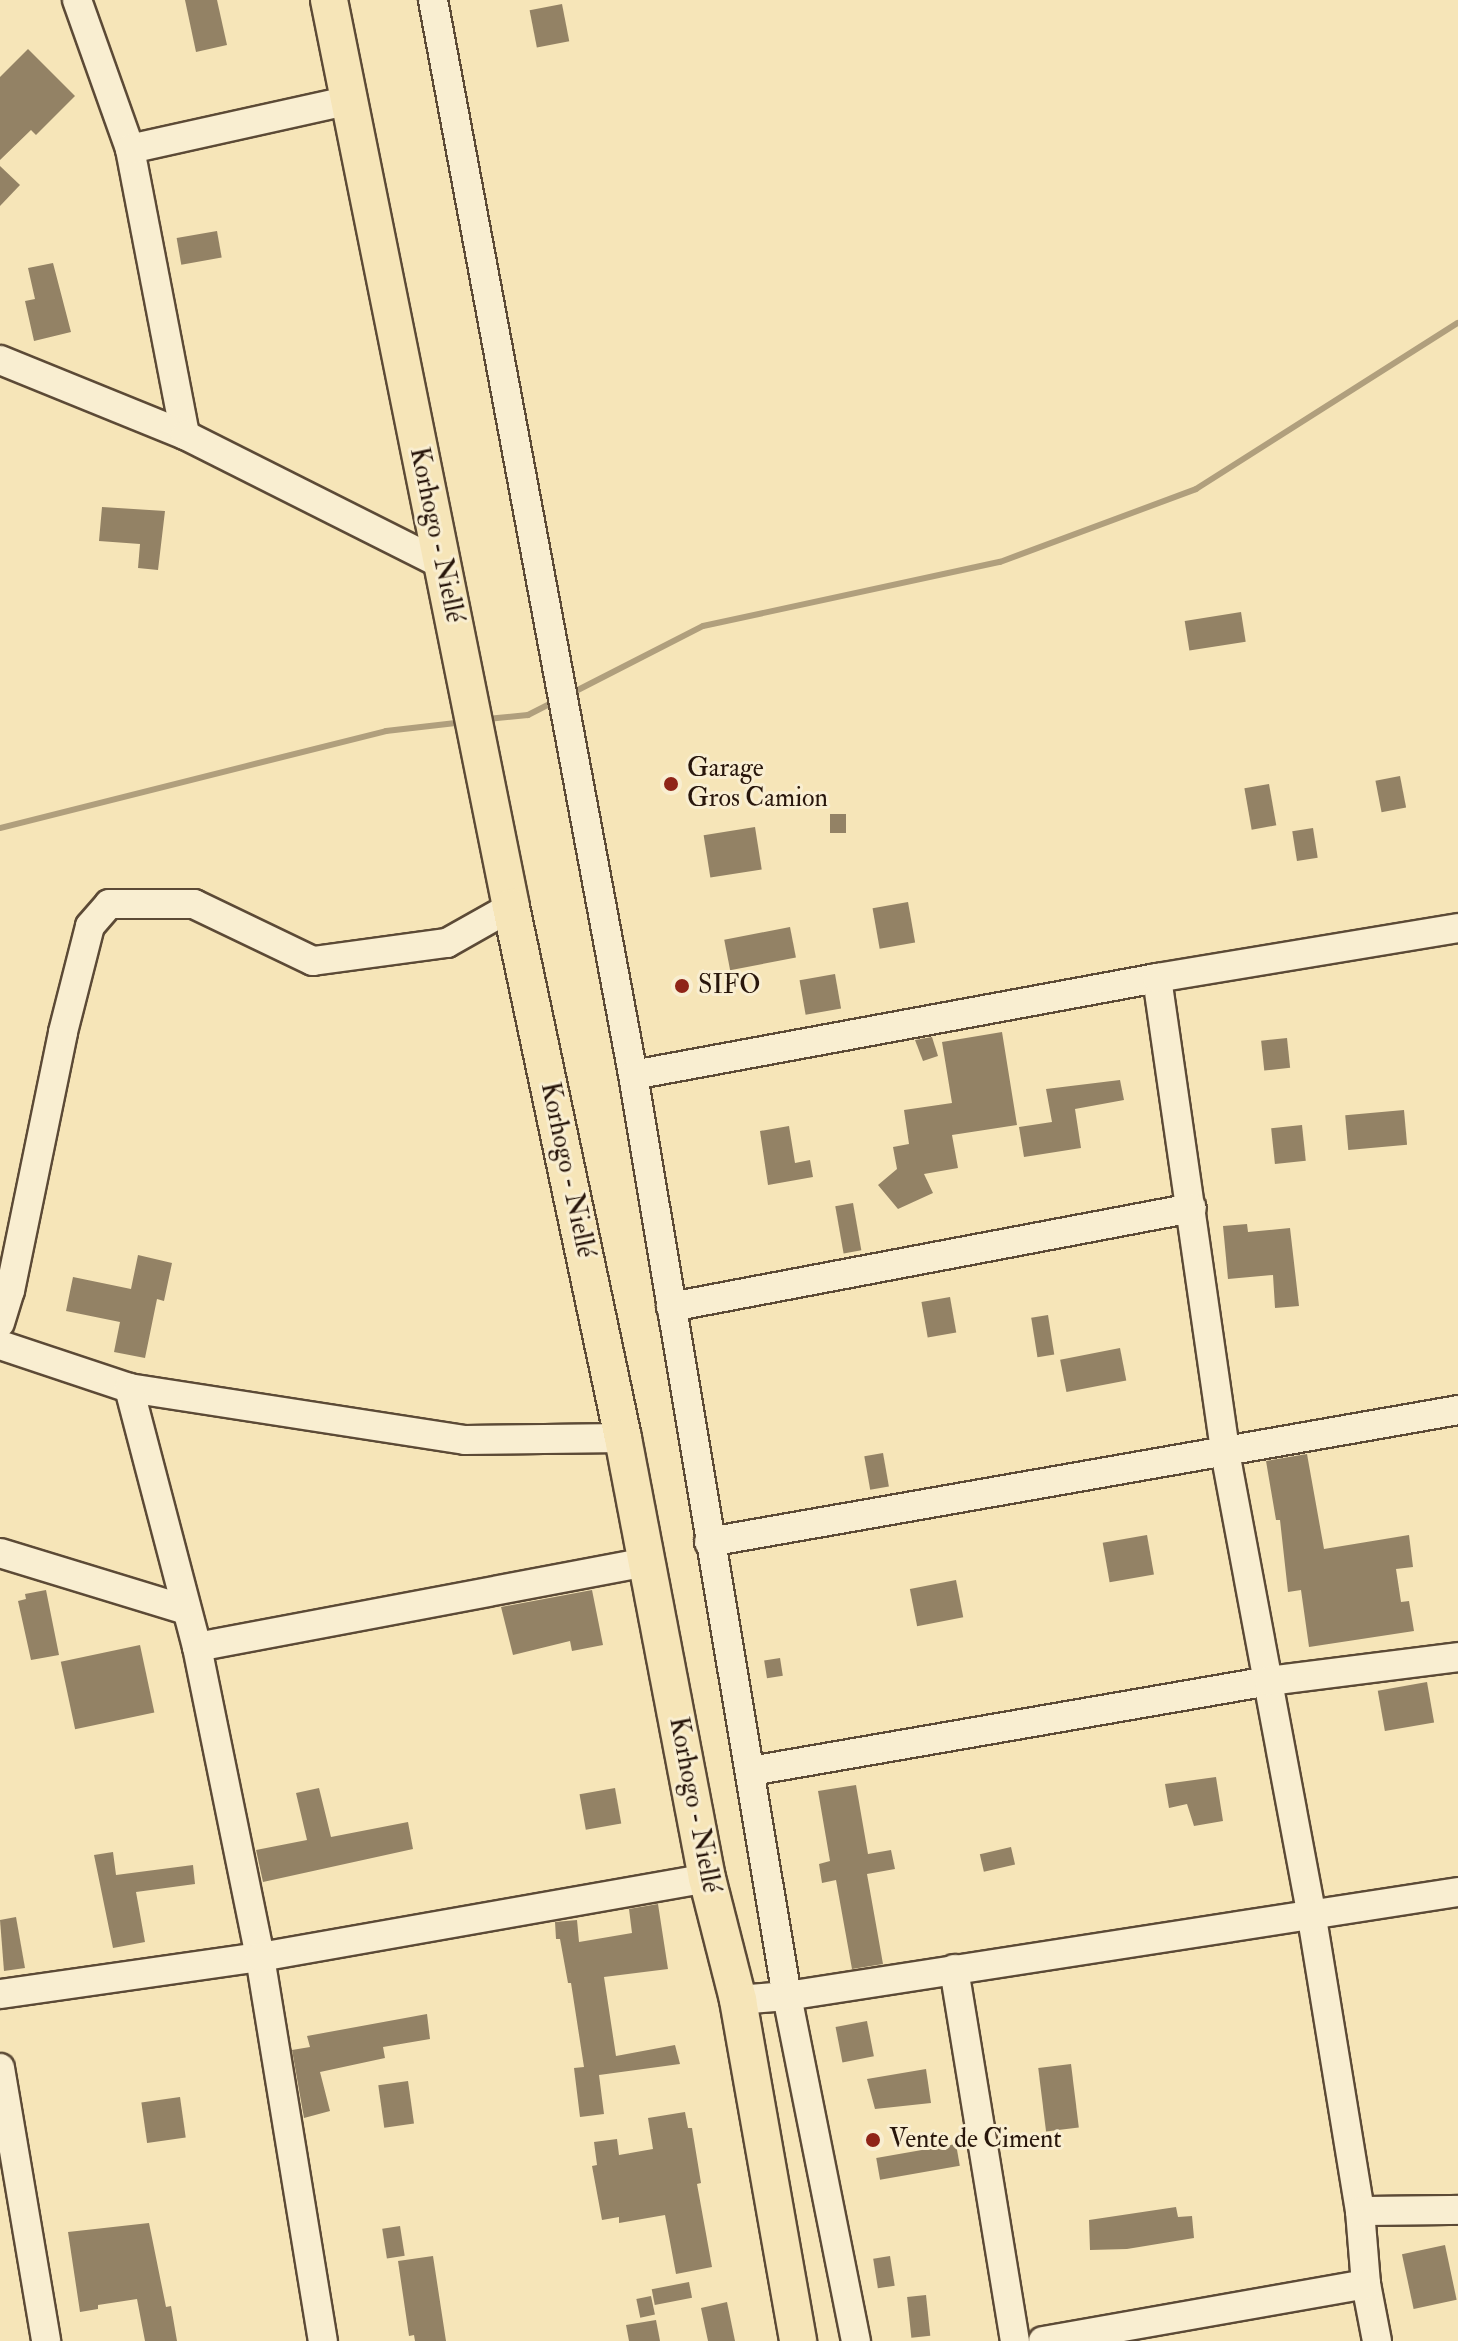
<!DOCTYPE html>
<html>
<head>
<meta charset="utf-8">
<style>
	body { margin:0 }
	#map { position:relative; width:1458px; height:2341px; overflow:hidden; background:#f6e5b8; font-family:"IM FELL Double Pica",serif }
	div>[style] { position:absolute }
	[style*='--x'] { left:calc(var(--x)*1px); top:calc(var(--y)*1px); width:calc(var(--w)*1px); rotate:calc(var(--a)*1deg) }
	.stream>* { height:6px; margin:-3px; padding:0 3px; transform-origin:3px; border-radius:3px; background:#b09f7d }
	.building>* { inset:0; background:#938265; transform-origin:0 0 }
	.roads { filter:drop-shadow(2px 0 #5c4a36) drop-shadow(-2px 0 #5c4a36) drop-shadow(0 2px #5c4a36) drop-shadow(0 -2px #5c4a36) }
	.minor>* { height:28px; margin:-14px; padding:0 14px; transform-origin:14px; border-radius:14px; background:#f9eed1 }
	.major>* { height:36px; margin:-18px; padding:0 18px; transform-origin:18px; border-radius:18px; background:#f6e5b8 }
	.dots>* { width:22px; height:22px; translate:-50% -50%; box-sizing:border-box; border:4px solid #f9eed1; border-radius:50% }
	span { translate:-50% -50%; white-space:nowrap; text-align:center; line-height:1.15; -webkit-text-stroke:6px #f9eed1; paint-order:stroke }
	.street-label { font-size:26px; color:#28160b }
	.poi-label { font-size:26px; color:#28160b }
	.left { translate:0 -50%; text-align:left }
</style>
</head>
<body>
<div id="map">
	<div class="stream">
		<i style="--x:570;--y:694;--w:149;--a:-27.1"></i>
		<i style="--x:703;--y:626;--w:304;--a:-12.2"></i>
		<i style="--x:1000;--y:562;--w:209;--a:-20.4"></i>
		<i style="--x:1196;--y:489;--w:310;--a:-32.4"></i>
		<i style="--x:487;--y:719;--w:41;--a:-5.6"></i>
		<i style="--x:528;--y:715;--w:31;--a:-27"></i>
		<i style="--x:0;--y:828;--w:398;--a:-14.1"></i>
		<i style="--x:386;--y:731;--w:79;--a:-6.6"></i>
	</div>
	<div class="building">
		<i style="clip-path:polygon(185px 0,217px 0,227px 45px,196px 52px)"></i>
		<i style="left:562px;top:4px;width:38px;height:33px;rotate:79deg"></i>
		<i style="clip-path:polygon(28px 49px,75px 96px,36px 135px,31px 130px,0 160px,0 77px)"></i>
		<i style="clip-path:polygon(0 166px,20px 185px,0 206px)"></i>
		<i style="left:217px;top:231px;width:27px;height:41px;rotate:80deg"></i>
		<i style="clip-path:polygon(53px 263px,71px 332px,34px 341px,25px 301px,35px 299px,28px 268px)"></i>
		<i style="clip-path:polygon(102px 507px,165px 511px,158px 570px,138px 568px,140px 544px,99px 541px)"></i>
		<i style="left:1241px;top:612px;width:30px;height:57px;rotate:81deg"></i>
		<i style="left:1400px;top:776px;width:32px;height:25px;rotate:79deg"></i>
		<i style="left:1269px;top:784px;width:42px;height:25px;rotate:80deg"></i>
		<i style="left:830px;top:814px;width:16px;height:19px"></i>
		<i style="left:755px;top:827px;width:43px;height:52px;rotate:81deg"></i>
		<i style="left:1313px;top:828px;width:30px;height:21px;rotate:81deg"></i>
		<i style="left:908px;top:902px;width:41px;height:36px;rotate:80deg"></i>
		<i style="left:790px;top:927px;width:31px;height:67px;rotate:79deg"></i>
		<i style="left:835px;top:974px;width:35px;height:36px;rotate:80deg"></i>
		<i style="clip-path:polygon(1002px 1032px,1017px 1125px,952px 1135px,958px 1168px,924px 1174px,933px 1193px,898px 1209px,878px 1185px,897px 1169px,893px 1147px,909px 1144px,904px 1110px,952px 1103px,942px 1042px)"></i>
		<i style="clip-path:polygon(932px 1037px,938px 1056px,923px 1061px,915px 1040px)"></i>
		<i style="left:1287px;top:1038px;width:30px;height:26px;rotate:84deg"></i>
		<i style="clip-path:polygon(1120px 1080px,1124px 1100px,1075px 1109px,1081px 1148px,1024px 1157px,1019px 1127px,1052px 1122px,1046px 1089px)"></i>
		<i style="left:1404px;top:1110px;width:35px;height:59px;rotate:85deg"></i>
		<i style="left:1302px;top:1125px;width:36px;height:31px;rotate:84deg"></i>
		<i style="clip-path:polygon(789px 1126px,795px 1163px,810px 1160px,813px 1177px,768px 1185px,760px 1131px)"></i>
		<i style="left:853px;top:1203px;width:48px;height:18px;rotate:80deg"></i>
		<i style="clip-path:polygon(1247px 1224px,1248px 1232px,1290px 1228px,1299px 1306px,1275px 1308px,1273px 1275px,1228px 1279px,1223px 1226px)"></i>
		<i style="clip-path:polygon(138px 1255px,172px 1263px,164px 1301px,157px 1299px,145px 1358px,114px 1352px,120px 1322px,66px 1311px,73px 1277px,131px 1289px)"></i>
		<i style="left:950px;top:1297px;width:36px;height:29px;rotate:80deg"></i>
		<i style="left:1048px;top:1315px;width:40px;height:17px;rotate:81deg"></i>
		<i style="left:1120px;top:1348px;width:33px;height:61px;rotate:79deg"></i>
		<i style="left:883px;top:1453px;width:34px;height:19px;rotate:80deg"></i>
		<i style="clip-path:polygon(1307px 1454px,1324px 1549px,1409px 1535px,1413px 1567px,1396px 1569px,1401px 1602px,1409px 1601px,1414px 1631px,1309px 1647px,1301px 1590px,1288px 1592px,1280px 1520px,1276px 1520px,1266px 1461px)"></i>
		<i style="left:1147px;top:1535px;width:40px;height:45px;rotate:80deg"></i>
		<i style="left:956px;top:1580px;width:38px;height:47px;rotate:79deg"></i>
		<i style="clip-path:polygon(46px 1590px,59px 1655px,31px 1660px,18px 1601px,26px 1599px,25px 1594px)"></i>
		<i style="clip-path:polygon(592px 1590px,603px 1645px,572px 1651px,570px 1641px,513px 1655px,501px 1607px)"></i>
		<i style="left:140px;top:1645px;width:69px;height:81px;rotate:78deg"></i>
		<i style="left:780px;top:1658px;width:18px;height:16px;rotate:81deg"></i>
		<i style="left:1427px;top:1682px;width:41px;height:50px;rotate:80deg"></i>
		<i style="clip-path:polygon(1216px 1777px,1223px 1821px,1194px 1826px,1187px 1804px,1169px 1808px,1165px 1784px)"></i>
		<i style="clip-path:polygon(856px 1785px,868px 1854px,891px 1850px,895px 1869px,867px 1874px,883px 1964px,852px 1969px,836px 1880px,822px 1883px,819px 1864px,830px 1861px,818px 1791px)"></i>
		<i style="clip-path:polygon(319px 1788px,331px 1837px,408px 1822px,413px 1849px,263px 1882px,256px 1850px,307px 1840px,296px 1793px)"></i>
		<i style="left:615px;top:1788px;width:36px;height:36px;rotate:80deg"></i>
		<i style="left:1011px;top:1847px;width:18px;height:32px;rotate:77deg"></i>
		<i style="clip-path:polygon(113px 1852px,116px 1875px,193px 1865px,195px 1884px,136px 1892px,145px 1942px,113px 1948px,94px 1855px)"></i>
		<i style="clip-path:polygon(658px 1904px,668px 1969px,604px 1977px,616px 2056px,675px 2045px,680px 2064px,599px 2075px,604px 2114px,580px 2117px,574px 2068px,584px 2067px,571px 1983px,568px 1983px,560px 1939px,556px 1939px,555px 1922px,577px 1920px,579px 1942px,632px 1933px,629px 1909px)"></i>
		<i style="clip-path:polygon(16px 1917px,25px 1968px,4px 1971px,0 1920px)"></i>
		<i style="clip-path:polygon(427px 2014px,430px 2039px,383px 2047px,385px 2058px,320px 2072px,330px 2111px,304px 2118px,292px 2050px,310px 2047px,307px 2036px)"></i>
		<i style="left:867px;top:2021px;width:36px;height:32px;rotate:79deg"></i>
		<i style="left:1071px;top:2064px;width:64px;height:33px;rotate:83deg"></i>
		<i style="clip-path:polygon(926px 2069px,931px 2103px,875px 2109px,867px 2079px)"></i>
		<i style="left:408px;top:2081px;width:43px;height:30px;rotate:82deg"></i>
		<i style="left:180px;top:2097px;width:41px;height:39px;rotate:82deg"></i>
		<i style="clip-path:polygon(685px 2112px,688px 2128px,692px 2128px,701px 2183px,697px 2184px,712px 2267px,676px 2274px,665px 2215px,619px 2223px,619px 2217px,602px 2220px,592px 2166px,597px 2165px,594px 2142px,617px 2139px,619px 2155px,653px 2149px,648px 2118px)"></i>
		<i style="left:956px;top:2144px;width:22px;height:81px;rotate:80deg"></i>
		<i style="clip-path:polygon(1176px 2207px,1178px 2217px,1192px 2216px,1194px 2238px,1127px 2249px,1090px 2250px,1089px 2220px)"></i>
		<i style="clip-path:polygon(149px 2223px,166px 2307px,171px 2306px,177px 2341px,145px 2341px,137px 2299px,98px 2305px,98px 2309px,80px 2312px,68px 2232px)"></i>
		<i style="left:400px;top:2226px;width:30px;height:18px;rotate:81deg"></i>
		<i style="left:1445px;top:2245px;width:56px;height:44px;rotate:78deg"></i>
		<i style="clip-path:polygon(433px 2256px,446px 2341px,415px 2341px,414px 2335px,409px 2336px,398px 2261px)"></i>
		<i style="left:890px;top:2256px;width:30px;height:17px;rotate:81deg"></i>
		<i style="left:689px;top:2282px;width:16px;height:38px;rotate:79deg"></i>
		<i style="left:926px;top:2295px;width:41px;height:19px;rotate:84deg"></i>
		<i style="left:651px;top:2296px;width:19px;height:15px;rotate:78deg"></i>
		<i style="clip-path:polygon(727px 2302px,735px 2341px,708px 2341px,701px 2308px)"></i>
		<i style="clip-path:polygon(656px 2320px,660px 2341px,629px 2341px,626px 2325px)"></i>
	</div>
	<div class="roads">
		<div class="minor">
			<i style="--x:77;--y:0;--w:158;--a:70.4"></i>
			<i style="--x:130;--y:149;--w:291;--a:79.1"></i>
			<i style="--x:433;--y:0;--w:1093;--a:79.46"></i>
			<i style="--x:633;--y:1075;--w:934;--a:80.51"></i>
			<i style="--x:787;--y:1996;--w:352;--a:78.7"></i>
			<i style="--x:130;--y:149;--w:222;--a:-12.5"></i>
			<i style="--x:0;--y:360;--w:200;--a:22.1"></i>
			<i style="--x:185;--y:435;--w:288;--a:26.7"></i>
			<i style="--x:1157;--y:978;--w:479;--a:81.8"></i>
			<i style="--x:1225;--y:1452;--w:468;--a:79.4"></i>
			<i style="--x:1311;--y:1912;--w:303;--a:80.7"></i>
			<i style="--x:1360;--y:2211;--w:73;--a:85.3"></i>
			<i style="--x:1366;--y:2284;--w:58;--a:79.1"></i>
			<i style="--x:633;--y:1075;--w:533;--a:-10.49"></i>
			<i style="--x:1157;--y:978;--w:305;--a:-9.4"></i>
			<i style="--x:671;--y:1307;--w:530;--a:-10.76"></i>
			<i style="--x:0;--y:1323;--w:34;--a:-73"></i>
			<i style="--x:10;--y:1291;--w:264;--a:-78.4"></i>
			<i style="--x:63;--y:1032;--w:109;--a:-75.7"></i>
			<i style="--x:90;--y:926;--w:29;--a:-49"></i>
			<i style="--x:109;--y:904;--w:85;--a:0"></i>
			<i style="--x:194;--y:904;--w:132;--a:25.6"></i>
			<i style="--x:313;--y:961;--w:135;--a:-7.7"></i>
			<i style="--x:447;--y:943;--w:73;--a:-29.4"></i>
			<i style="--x:0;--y:1345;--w:136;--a:18.4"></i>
			<i style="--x:129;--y:1388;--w:340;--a:8.8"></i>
			<i style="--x:465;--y:1440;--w:158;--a:-0.7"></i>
			<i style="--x:129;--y:1388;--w:268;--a:75.3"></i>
			<i style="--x:197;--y:1647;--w:316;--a:78.5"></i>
			<i style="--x:260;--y:1957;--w:389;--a:80.7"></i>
			<i style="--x:709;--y:1542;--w:761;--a:-9.99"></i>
			<i style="--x:0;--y:1553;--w:195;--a:17"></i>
			<i style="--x:197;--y:1647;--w:459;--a:-10.7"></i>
			<i style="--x:751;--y:1771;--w:526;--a:-9.86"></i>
			<i style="--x:1269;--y:1681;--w:191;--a:-7.2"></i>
			<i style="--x:954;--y:1969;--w:377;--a:80.7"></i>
			<i style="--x:0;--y:1994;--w:263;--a:-8.1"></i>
			<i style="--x:260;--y:1957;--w:454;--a:-10"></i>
			<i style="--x:738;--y:2000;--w:49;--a:-4.7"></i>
			<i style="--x:787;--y:1996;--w:679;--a:-8.81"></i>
			<i style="--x:0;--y:2068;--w:277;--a:80.4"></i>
			<i style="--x:1360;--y:2211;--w:98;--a:-0.6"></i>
			<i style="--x:1043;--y:2341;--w:328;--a:-10"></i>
		</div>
		<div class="major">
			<i style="--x:329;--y:0;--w:925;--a:78.65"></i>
			<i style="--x:511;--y:907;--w:543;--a:78.09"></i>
			<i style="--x:623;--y:1438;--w:448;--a:79.2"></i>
			<i style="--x:707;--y:1878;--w:126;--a:75.7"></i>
			<i style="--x:738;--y:2000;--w:346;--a:80"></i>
		</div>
	</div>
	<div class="dots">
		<i style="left:671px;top:784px;background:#8f2418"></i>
		<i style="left:682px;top:986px;background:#8f2418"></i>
		<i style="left:873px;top:2140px;background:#8f2418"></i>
	</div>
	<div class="street-label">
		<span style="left:436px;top:535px;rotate:78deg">Korhogo - Niellé</span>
		<span style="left:567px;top:1170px;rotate:78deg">Korhogo - Niellé</span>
		<span style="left:694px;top:1805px;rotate:79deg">Korhogo - Niellé</span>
	</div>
	<div class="poi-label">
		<span class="left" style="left:687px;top:784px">Garage<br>Gros Camion</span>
		<span class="left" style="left:698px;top:986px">SIFO</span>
		<span class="left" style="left:889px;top:2140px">Vente de Ciment</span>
	</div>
</div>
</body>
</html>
